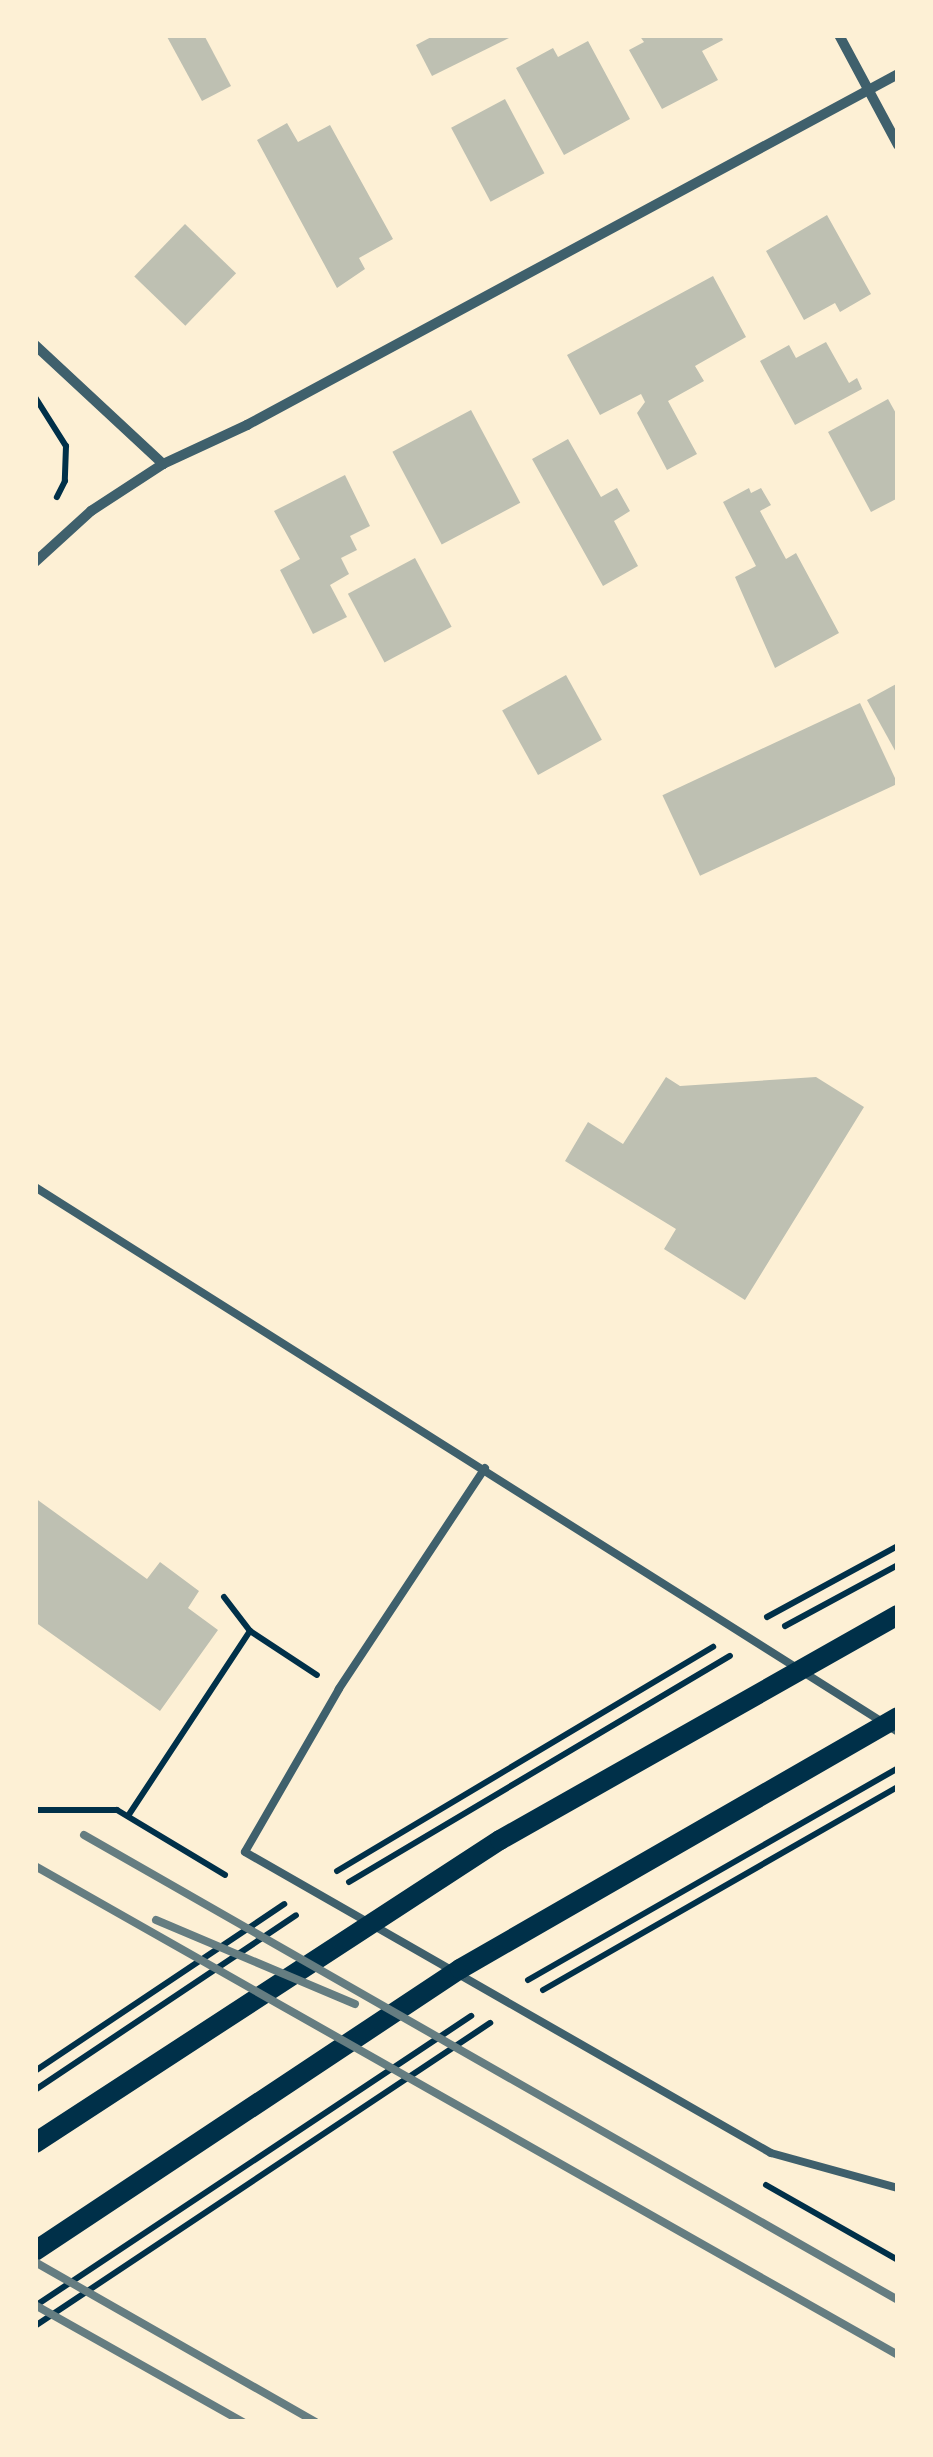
<!DOCTYPE html>
<html>
<head>
<meta charset="utf-8">
<style>
	body { margin:0 }
	#map { position:relative; width:933px; height:2457px; overflow:hidden; background:#fdf0d5; font-family:Montserrat,sans-serif }
	div>[style] { position:absolute }
	[style*='--x'] { left:calc(var(--x)*1px); top:calc(var(--y)*1px); width:calc(var(--w)*1px); rotate:calc(var(--a)*1deg) }
	.building>* { inset:0; background:#bec0b2; transform-origin:0 0 }
	.path>* { height:6px; margin:-3px; padding:0 3px; transform-origin:3px; border-radius:3px; background:#003049 }
	.service>* { height:8px; margin:-4px; padding:0 4px; transform-origin:4px; border-radius:4px; background:#3f606c }
	.minor>* { height:10px; margin:-5px; padding:0 5px; transform-origin:5px; border-radius:5px; background:#3f606c }
	.secondary>* { height:20px; margin:-10px; padding:0 10px; transform-origin:10px; border-radius:10px; background:#003049 }
	.rail>* { height:8px; margin:-4px; padding:0 4px; transform-origin:4px; border-radius:4px; background:#657d81 }
	span { translate:-50% -50%; white-space:nowrap; text-align:center; line-height:1.15; -webkit-text-stroke:10px #fdf0d5; paint-order:stroke }
	.frame { position:absolute; inset:0; border:38px solid #fdf0d5; pointer-events:none }
</style>
</head>
<body>
<div id="map">
	<div class="building">
		<i style="clip-path:polygon(166px 35px,204px 35px,231px 86px,202px 101px)"></i>
		<i style="clip-path:polygon(435px 35px,515px 35px,432px 76px,416px 45px)"></i>
		<i style="clip-path:polygon(639px 35px,721px 35px,723px 40px,702px 51px,718px 80px,662px 109px,629px 50px,644px 42px)"></i>
		<i style="clip-path:polygon(588px 41px,630px 119px,564px 155px,516px 68px,553px 48px,558px 57px)"></i>
		<i style="left:505px;top:99px;width:84px;height:61px;rotate:62deg"></i>
		<i style="clip-path:polygon(287px 123px,298px 142px,330px 125px,393px 239px,359px 258px,365px 269px,337px 288px,257px 140px)"></i>
		<i style="clip-path:polygon(827px 215px,871px 294px,840px 312px,835px 303px,804px 320px,766px 251px)"></i>
		<i style="left:185px;top:224px;width:71px;height:73px;rotate:44deg"></i>
		<i style="clip-path:polygon(713px 276px,746px 337px,695px 366px,704px 381px,668px 401px,697px 454px,667px 470px,637px 413px,645px 402px,641px 394px,600px 415px,567px 355px)"></i>
		<i style="clip-path:polygon(826px 342px,849px 383px,857px 378px,862px 389px,795px 425px,760px 361px,789px 345px,796px 358px)"></i>
		<i style="clip-path:polygon(888px 399px,898px 417px,898px 498px,871px 512px,828px 432px)"></i>
		<i style="left:471px;top:410px;width:105px;height:89px;rotate:62deg"></i>
		<i style="clip-path:polygon(568px 439px,601px 497px,617px 488px,630px 511px,614px 521px,638px 566px,603px 586px,532px 459px)"></i>
		<i style="clip-path:polygon(345px 475px,370px 526px,350px 536px,357px 550px,341px 558px,349px 574px,330px 585px,347px 617px,313px 634px,280px 570px,300px 559px,274px 511px)"></i>
		<i style="clip-path:polygon(749px 488px,751px 493px,761px 488px,771px 505px,760px 511px,786px 559px,796px 553px,839px 633px,775px 668px,735px 577px,756px 566px,723px 502px)"></i>
		<i style="left:415px;top:558px;width:78px;height:76px;rotate:62deg"></i>
		<i style="left:566px;top:675px;width:74px;height:73px;rotate:61deg"></i>
		<i style="clip-path:polygon(898px 683px,898px 756px,867px 700px)"></i>
		<i style="left:860px;top:703px;width:89px;height:218px;rotate:65deg"></i>
		<i style="clip-path:polygon(666px 1077px,680px 1086px,816px 1077px,864px 1107px,745px 1300px,664px 1249px,676px 1229px,565px 1161px,588px 1122px,623px 1144px)"></i>
		<i style="clip-path:polygon(35px 1498px,147px 1579px,160px 1562px,199px 1591px,188px 1608px,218px 1630px,160px 1711px,35px 1622px)"></i>
	</div>
	<div class="path">
		<i style="--x:35;--y:397;--w:58;--a:57.7"></i>
		<i style="--x:66;--y:446;--w:35;--a:92"></i>
		<i style="--x:65;--y:481;--w:18;--a:117"></i>
		<i style="--x:224;--y:1597;--w:43;--a:52.6"></i>
		<i style="--x:250;--y:1631;--w:80;--a:33.3"></i>
		<i style="--x:767;--y:1617;--w:149;--a:-28.5"></i>
		<i style="--x:785;--y:1626;--w:128;--a:-28.4"></i>
		<i style="--x:35;--y:1810;--w:82;--a:0"></i>
		<i style="--x:117;--y:1810;--w:126;--a:31"></i>
		<i style="--x:128;--y:1816;--w:222;--a:-56.6"></i>
		<i style="--x:337;--y:1871;--w:438;--a:-30.8"></i>
		<i style="--x:349;--y:1882;--w:443;--a:-30.7"></i>
		<i style="--x:528;--y:1980;--w:426;--a:-29.8"></i>
		<i style="--x:543;--y:1990;--w:409;--a:-29.8"></i>
		<i style="--x:35;--y:2071;--w:300;--a:-33.8"></i>
		<i style="--x:35;--y:2090;--w:314;--a:-33.8"></i>
		<i style="--x:766;--y:2185;--w:152;--a:29.6"></i>
		<i style="--x:35;--y:2306;--w:524;--a:-33.63"></i>
		<i style="--x:35;--y:2326;--w:547;--a:-33.66"></i>
	</div>
	<div class="service">
		<i style="--x:35;--y:1187;--w:1021;--a:32.27"></i>
		<i style="--x:485;--y:1468;--w:265;--a:123.5"></i>
		<i style="--x:339;--y:1689;--w:188;--a:120"></i>
		<i style="--x:245;--y:1852;--w:606;--a:29.78"></i>
		<i style="--x:771;--y:2153;--w:132;--a:15.4"></i>
	</div>
	<div class="minor">
		<i style="--x:839;--y:35;--w:125;--a:61.8"></i>
		<i style="--x:35;--y:345;--w:175;--a:42.9"></i>
		<i style="--x:35;--y:562;--w:76;--a:-42.3"></i>
		<i style="--x:91;--y:511;--w:86;--a:-33.1"></i>
		<i style="--x:163;--y:464;--w:93;--a:-24.9"></i>
		<i style="--x:247;--y:425;--w:740;--a:-28.33"></i>
	</div>
	<div class="secondary">
		<i style="--x:35;--y:2143;--w:555;--a:-33.09"></i>
		<i style="--x:500;--y:1840;--w:457;--a:-29.5"></i>
		<i style="--x:35;--y:2251;--w:510;--a:-33.57"></i>
		<i style="--x:460;--y:1969;--w:505;--a:-29.91"></i>
	</div>
	<div class="rail">
		<i style="--x:84;--y:1835;--w:937;--a:29.74"></i>
		<i style="--x:35;--y:1866;--w:992;--a:29.54"></i>
		<i style="--x:156;--y:1920;--w:216;--a:22.9"></i>
		<i style="--x:35;--y:2262;--w:323;--a:29.7"></i>
		<i style="--x:35;--y:2305;--w:239;--a:29.4"></i>
	</div>
	<div class="frame"></div>
</div>
</body>
</html>
